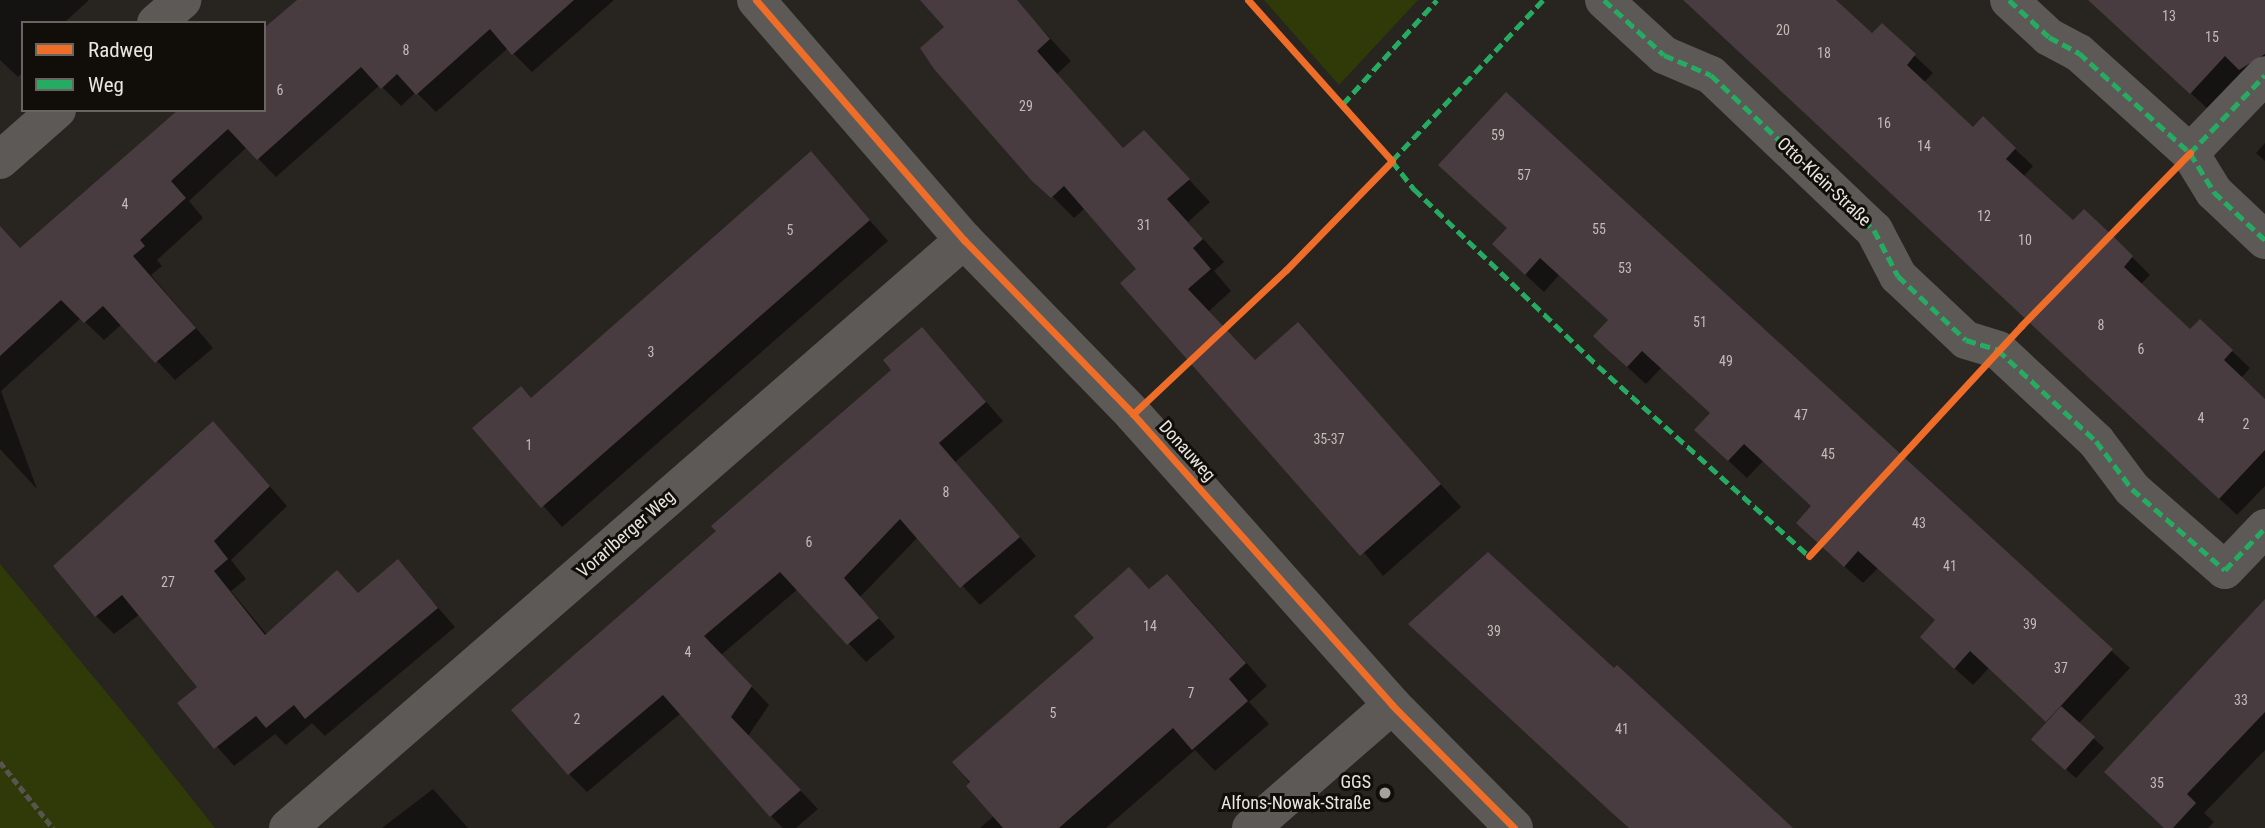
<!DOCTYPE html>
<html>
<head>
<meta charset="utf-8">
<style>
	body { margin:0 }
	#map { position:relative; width:2265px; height:828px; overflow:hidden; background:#282420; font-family:"Roboto Condensed",sans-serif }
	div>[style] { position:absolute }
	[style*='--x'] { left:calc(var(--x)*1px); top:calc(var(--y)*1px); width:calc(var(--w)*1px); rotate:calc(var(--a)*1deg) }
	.green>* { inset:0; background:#2f3a08 }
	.shadow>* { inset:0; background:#0007 }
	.building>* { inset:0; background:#483c40; transform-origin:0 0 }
	.path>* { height:4.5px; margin-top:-2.25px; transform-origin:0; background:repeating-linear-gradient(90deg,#585451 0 7px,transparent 0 10.5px) }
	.minor>* { height:38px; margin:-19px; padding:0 19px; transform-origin:19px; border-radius:19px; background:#5c5956 }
	.quiet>* { height:5px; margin-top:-2.5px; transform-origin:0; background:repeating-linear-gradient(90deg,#26ab63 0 10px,transparent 0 15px) }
	.cycleway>* { height:7px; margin:-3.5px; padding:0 3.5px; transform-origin:3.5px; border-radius:3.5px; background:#ee6e29 }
	.dots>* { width:19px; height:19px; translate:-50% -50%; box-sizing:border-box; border:4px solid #110e0a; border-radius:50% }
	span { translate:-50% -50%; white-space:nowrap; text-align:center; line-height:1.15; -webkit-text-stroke:6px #110e0a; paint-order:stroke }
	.number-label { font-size:14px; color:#c2bbb8 }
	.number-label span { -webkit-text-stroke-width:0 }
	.street-label { font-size:18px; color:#eae5e0 }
	.poi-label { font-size:18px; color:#eae5e0 }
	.right { translate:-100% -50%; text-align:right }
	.legend { position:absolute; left:21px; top:21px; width:245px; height:91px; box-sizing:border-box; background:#110e0a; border:2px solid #686460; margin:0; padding:9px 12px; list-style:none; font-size:21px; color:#eae5e0 }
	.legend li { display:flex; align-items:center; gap:14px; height:35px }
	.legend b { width:35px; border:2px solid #686460 }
</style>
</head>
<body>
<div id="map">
	<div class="green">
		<i style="clip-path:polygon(1264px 0,1418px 0,1339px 85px)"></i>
		<i style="clip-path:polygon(0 564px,135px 727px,215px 828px,0 828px)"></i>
	</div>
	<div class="shadow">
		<i style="clip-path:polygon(0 0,89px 0,64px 23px,23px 23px,23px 72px,18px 77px,0 60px)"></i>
		<i style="clip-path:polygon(298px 0,614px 0,532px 72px,508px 48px,436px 112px,416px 92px,401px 106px,380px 85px,276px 177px,247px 147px,189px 201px,203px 218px,157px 260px,162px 266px,151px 275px,213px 348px,175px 380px,122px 324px,104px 340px,81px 318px,1px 391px,37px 489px,0 449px,0 268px,180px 110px,264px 110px)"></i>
		<i style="clip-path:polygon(923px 0,1015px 0,1071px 61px,1057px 74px,1124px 150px,1166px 155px,1210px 202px,1188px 222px,1224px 262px,1214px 271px,1231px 291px,1208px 312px,1256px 362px,1298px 324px,1461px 507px,1383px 576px,1138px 269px,1085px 208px,1074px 218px,1052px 196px,946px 27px)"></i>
		<i style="clip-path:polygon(1683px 0,1834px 0,1873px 36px,1882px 25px,1933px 73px,1923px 83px,1973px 129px,2015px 149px,2033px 166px,2023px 177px,2073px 223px,2115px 240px,2150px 275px,2140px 285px,2190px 332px,2200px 321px,2250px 368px,2241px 378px,2265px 401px,2265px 486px,2237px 515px)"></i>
		<i style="clip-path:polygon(2090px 0,2240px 0,2265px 15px,2265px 82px,2209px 110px)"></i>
		<i style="clip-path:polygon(1506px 94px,2130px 668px,2078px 724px,2104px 748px,2076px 778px,2043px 749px,2048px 723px,1989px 668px,1973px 685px,1940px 655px,1937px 621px,1878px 568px,1863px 583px,1816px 541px,1813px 506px,1763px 461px,1747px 478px,1715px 448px,1712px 414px,1661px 368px,1646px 384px,1613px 354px,1609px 321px,1559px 275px,1544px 292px,1512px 262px)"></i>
		<i style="clip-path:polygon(2265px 143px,2265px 161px,2256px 153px)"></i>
		<i style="clip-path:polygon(811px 154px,888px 241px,562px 527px,475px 428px,532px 399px)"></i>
		<i style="clip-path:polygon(939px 348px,1003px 421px,955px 462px,1036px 556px,980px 605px,918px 537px,860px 597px,895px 637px,866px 662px,798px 589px,721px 655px,769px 705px,748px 736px,818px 809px,796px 828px,783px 828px,771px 816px,681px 713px,587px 792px,569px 774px)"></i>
		<i style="clip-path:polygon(231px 442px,287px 506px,231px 560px,246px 579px,231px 591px,267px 635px,359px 595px,398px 562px,455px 627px,325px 736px,312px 723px,286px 745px,275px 734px,234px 766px,179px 703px,199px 687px,140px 614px,114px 634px,96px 616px)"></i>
		<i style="clip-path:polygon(1129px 569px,1150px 590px,1167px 576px,1189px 598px,1267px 686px,1249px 702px,1269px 724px,1215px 771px,1195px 750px,1106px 828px,980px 828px,994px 816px,954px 762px,1096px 638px)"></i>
		<i style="clip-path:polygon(2265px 602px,2265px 750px,2204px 813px,2214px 822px,2208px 828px,2165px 828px)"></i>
		<i style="clip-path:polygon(433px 789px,468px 828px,382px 828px)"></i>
	</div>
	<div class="building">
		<i style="clip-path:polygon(297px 0,574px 0,512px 55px,490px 29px,416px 95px,397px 74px,381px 89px,361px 67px,257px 160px,228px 129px,171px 181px,186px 198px,140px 240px,145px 246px,133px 256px,196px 328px,155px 363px,103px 306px,84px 323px,61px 300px,0 356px,0 226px,20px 248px,178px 110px,264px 110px,264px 28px)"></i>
		<i style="clip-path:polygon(920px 0,1017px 0,1050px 39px,1037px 51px,1123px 148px,1144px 130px,1190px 179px,1167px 199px,1203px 239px,1193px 248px,1211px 269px,1188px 289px,1255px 360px,1298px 322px,1441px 484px,1360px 556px,1120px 283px,1136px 269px,1064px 186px,1051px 198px,1032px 181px,934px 69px,920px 48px,944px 27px)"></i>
		<i style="clip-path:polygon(1683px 0,1836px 0,1872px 33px,1882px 23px,1916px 54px,1907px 65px,1973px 127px,1983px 116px,2016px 148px,2006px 159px,2073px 220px,2084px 209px,2116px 239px,2133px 256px,2124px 267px,2190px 329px,2200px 319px,2233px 350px,2224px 360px,2265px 399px,2265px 450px,2219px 499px)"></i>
		<i style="clip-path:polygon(2088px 0,2265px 0,2265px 54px,2239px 70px,2225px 56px,2190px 94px)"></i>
		<i style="clip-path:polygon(1506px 92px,2113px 649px,2046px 722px,1970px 651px,1954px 669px,1920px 637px,1935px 620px,1858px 551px,1844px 567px,1796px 523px,1811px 506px,1744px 444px,1728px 461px,1694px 430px,1710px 413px,1642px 351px,1627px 367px,1610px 352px,1593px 336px,1608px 320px,1540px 258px,1525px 275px,1492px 244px,1507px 228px,1438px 165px)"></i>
		<i style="clip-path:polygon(811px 151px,870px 220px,541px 508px,472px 428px,521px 386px,531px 398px)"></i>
		<i style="clip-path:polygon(922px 327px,986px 402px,939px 443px,1020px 537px,960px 588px,900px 519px,844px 578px,879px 618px,847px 645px,780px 572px,704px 636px,752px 686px,731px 717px,801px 790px,770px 817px,663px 695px,568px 775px,511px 710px,716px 531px,711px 526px,891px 370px,883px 360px)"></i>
		<i style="clip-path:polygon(213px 421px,270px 486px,214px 541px,228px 559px,214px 571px,265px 635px,337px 570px,358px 593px,398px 559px,438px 608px,305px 719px,294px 705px,266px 728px,256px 716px,214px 749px,177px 703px,197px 687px,122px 595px,95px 617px,53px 566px)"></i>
		<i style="clip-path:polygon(1488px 552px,1614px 668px,1617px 665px,1793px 828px,1629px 828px,1611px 812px,1408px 624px)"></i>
		<i style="clip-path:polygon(1129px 567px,1149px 589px,1167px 574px,1246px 663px,1229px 679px,1248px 701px,1192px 750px,1173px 728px,1059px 828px,1003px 828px,966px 786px,970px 782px,952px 762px,1094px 638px,1074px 616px)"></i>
		<i style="clip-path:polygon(2265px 599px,2265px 712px,2187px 794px,2196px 803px,2173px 828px,2164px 828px,2104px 772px)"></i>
		<i style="left:2061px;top:706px;width:46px;height:45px;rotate:42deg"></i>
	</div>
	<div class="path">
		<i style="--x:0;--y:762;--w:85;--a:51.2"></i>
	</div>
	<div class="minor">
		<i style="--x:756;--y:0;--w:318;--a:49.1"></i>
		<i style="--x:964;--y:240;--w:243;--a:45.8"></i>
		<i style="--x:1133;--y:414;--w:390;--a:48.3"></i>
		<i style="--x:1392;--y:705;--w:173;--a:45.2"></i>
		<i style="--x:1604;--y:0;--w:81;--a:42.5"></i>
		<i style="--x:1664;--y:55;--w:51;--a:23.1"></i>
		<i style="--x:1711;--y:75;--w:225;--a:43.6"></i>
		<i style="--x:1874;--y:230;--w:52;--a:62.4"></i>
		<i style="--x:1898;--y:276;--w:93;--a:43.3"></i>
		<i style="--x:1966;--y:340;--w:34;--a:17"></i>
		<i style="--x:1998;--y:350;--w:134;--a:42.9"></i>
		<i style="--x:2096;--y:441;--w:60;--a:53.1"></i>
		<i style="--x:2132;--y:489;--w:123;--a:41.1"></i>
		<i style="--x:2225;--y:570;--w:58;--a:-46.4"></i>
		<i style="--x:2009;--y:0;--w:54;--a:42.8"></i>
		<i style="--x:2049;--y:37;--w:34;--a:28"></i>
		<i style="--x:2079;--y:53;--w:149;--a:42"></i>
		<i style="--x:2190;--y:153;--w:46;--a:58.4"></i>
		<i style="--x:2214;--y:192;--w:70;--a:43.3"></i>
		<i style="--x:156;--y:23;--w:35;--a:-41"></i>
		<i style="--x:2190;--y:153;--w:108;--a:-46.1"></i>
		<i style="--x:0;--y:160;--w:76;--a:-41.3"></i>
		<i style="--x:288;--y:828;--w:896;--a:-41.02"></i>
		<i style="--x:1251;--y:828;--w:187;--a:-41.1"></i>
	</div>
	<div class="quiet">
		<i style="--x:1543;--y:0;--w:221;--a:133.2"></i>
		<i style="--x:1392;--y:161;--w:36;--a:52"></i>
		<i style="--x:1414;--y:189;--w:255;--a:43.9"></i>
		<i style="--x:1598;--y:366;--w:284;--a:42"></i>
		<i style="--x:1604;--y:0;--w:81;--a:42.5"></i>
		<i style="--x:1664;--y:55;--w:51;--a:23.1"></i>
		<i style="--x:1711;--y:75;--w:225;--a:43.6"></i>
		<i style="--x:1874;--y:230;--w:52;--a:62.4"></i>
		<i style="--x:1898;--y:276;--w:93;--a:43.3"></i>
		<i style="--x:1966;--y:340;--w:34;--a:17"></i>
		<i style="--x:1998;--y:350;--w:134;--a:42.9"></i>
		<i style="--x:2096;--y:441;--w:60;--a:53.1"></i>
		<i style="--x:2132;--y:489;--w:123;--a:41.1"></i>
		<i style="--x:2225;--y:570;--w:58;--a:-46.4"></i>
		<i style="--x:2009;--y:0;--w:54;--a:42.8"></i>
		<i style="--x:2049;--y:37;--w:34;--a:28"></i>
		<i style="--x:2079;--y:53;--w:149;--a:42"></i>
		<i style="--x:2190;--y:153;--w:46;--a:58.4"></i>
		<i style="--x:2214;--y:192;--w:70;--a:43.3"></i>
		<i style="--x:1343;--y:104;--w:140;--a:-47.9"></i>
		<i style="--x:2190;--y:153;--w:108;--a:-46.1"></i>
	</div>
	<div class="cycleway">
		<i style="--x:756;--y:0;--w:318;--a:49.1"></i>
		<i style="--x:964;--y:240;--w:243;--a:45.8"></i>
		<i style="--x:1133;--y:414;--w:390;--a:48.3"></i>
		<i style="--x:1392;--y:705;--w:173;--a:45.2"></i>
		<i style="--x:1133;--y:414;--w:210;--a:-43.3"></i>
		<i style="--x:1286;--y:270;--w:152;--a:-45.8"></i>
		<i style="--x:1392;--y:161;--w:216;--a:-131.8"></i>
		<i style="--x:1809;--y:556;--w:313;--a:-47.3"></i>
		<i style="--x:2021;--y:326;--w:242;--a:-45.7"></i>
	</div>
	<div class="dots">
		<i style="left:1385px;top:793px;background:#a6a19d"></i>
	</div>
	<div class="number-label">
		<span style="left:2169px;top:16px">13</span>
		<span style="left:1783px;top:30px">20</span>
		<span style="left:2212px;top:37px">15</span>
		<span style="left:406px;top:50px">8</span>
		<span style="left:1824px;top:53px">18</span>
		<span style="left:280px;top:90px">6</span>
		<span style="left:1026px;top:106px">29</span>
		<span style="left:1884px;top:123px">16</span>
		<span style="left:1498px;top:135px">59</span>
		<span style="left:1924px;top:146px">14</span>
		<span style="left:1524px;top:175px">57</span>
		<span style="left:125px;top:204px">4</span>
		<span style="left:1984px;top:216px">12</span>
		<span style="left:1144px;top:225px">31</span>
		<span style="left:1599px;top:229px">55</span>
		<span style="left:790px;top:230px">5</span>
		<span style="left:2025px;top:240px">10</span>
		<span style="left:1625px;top:268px">53</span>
		<span style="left:1700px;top:322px">51</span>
		<span style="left:2101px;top:325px">8</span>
		<span style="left:2141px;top:349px">6</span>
		<span style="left:651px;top:352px">3</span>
		<span style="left:1726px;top:361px">49</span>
		<span style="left:1801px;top:415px">47</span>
		<span style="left:2201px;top:418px">4</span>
		<span style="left:2246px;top:424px">2</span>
		<span style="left:1329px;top:439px">35-37</span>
		<span style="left:529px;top:445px">1</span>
		<span style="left:1828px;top:454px">45</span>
		<span style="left:946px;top:492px">8</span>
		<span style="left:1919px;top:523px">43</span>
		<span style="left:809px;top:542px">6</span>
		<span style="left:1950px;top:566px">41</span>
		<span style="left:168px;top:582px">27</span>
		<span style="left:2030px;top:624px">39</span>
		<span style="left:1150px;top:626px">14</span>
		<span style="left:1494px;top:631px">39</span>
		<span style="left:688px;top:652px">4</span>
		<span style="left:2061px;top:668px">37</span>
		<span style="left:1191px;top:693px">7</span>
		<span style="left:2241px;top:700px">33</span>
		<span style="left:1053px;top:713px">5</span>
		<span style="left:577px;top:719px">2</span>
		<span style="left:1622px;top:729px">41</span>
		<span style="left:2157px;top:783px">35</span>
	</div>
	<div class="street-label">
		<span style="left:1824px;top:182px;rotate:43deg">Otto-Klein-Straße</span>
		<span style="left:1187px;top:451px;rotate:48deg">Donauweg</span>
		<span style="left:626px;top:534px;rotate:-41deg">Vorarlberger Weg</span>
	</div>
	<div class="poi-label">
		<span class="right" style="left:1371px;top:793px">GGS<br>Alfons-Nowak-Straße</span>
	</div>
	<ul class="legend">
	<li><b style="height:9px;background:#ee6e29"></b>Radweg</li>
	<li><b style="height:9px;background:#26ab63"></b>Weg</li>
	</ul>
</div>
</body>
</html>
